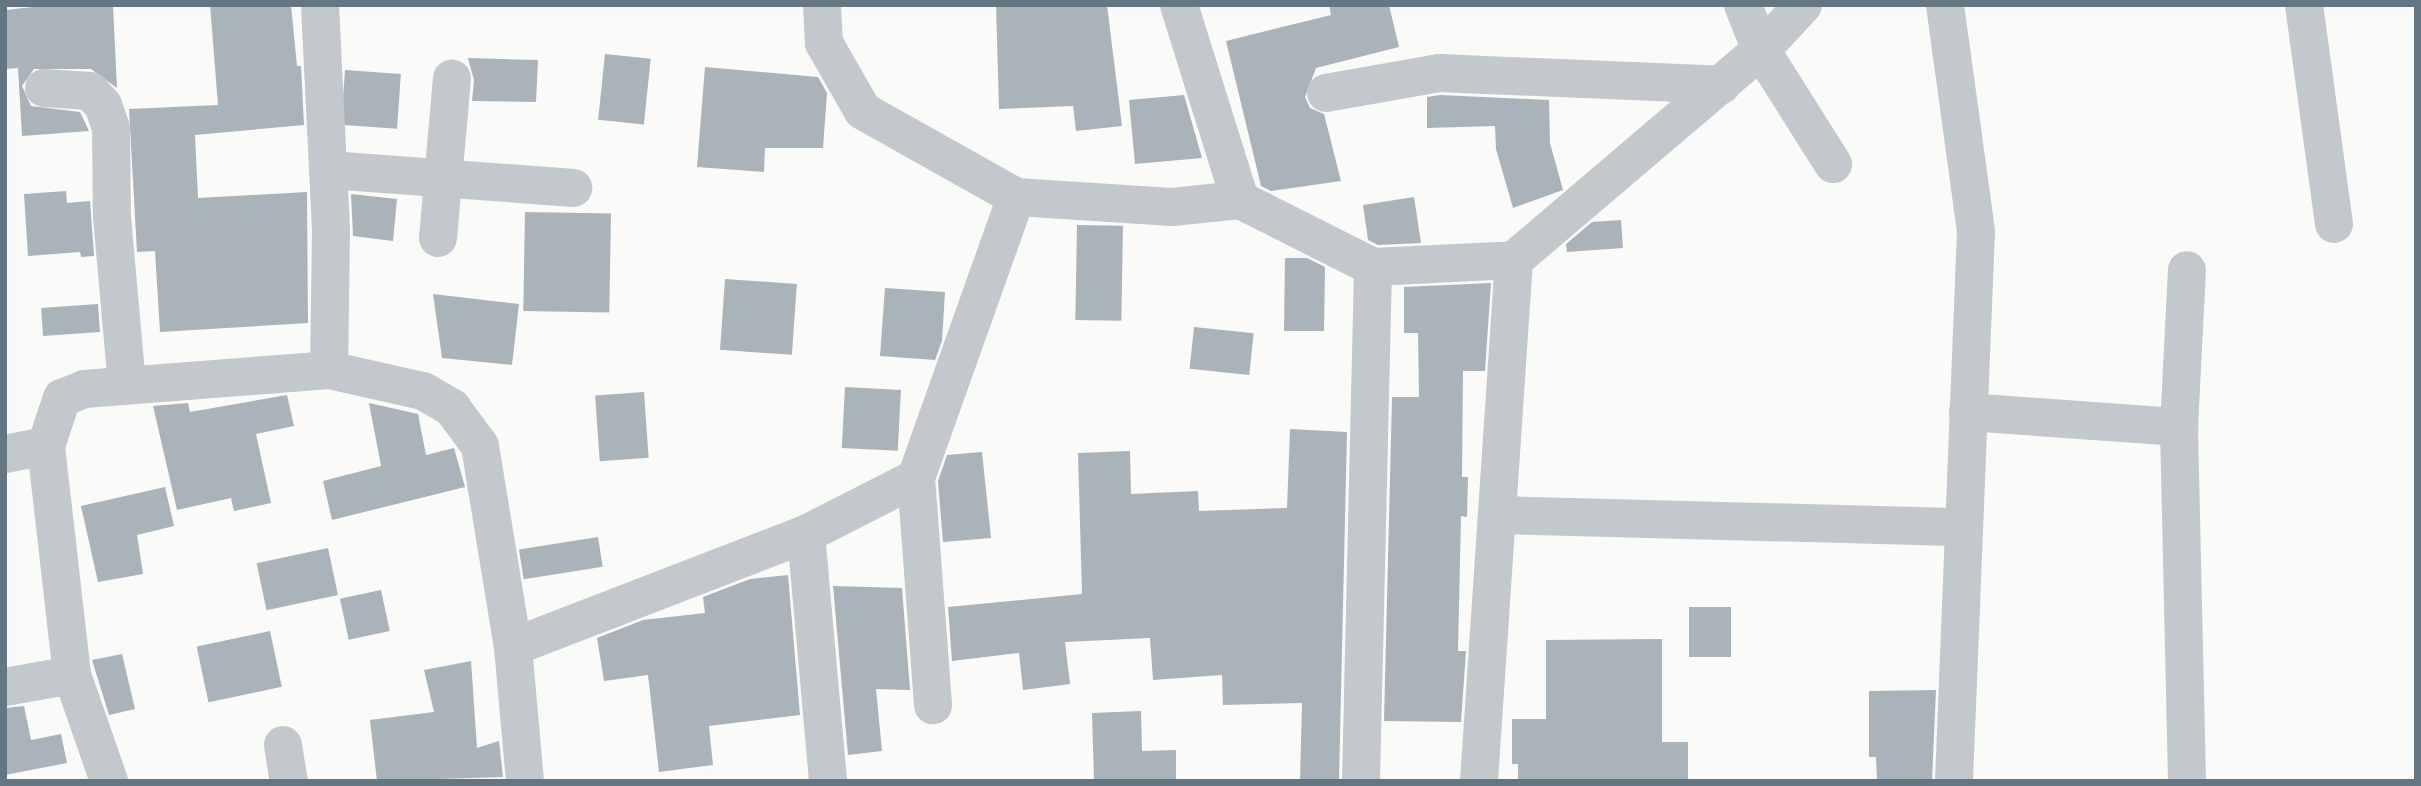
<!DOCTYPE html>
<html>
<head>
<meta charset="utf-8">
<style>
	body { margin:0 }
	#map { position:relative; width:2421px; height:786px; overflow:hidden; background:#fafaf8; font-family:Commissioner,sans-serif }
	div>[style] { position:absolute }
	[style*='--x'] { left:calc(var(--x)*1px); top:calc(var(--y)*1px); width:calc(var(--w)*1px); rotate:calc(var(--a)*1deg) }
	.building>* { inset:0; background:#aab3b9; transform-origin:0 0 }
	.minor>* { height:38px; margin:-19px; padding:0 19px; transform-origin:19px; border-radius:19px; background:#c3c8cc }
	span { translate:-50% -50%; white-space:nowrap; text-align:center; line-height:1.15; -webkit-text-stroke:7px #fff; paint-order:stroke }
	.frame { position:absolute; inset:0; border:7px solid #657683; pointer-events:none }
</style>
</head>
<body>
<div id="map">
	<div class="building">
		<i style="clip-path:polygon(52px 5px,113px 5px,117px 88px,91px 69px,34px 69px,22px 86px,31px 106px,80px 112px,89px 131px,22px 136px,18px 68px,5px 69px,5px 10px)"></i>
		<i style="clip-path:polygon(210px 5px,291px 5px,297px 66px,301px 66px,304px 125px,195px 135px,198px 198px,307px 192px,308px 323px,160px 332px,155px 251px,137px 252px,129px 109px,218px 105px)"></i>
		<i style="clip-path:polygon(996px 5px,1107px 5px,1122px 126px,1076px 131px,1073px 106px,999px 109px)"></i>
		<i style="clip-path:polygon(1329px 5px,1389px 5px,1399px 47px,1316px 68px,1305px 97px,1310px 108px,1324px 114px,1341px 181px,1271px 191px,1261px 186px,1226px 41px,1331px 15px)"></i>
		<i style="left:605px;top:54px;width:46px;height:66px;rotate:6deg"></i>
		<i style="clip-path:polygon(468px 58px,538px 60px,536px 102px,472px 101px,474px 80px)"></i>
		<i style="clip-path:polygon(705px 67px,818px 77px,827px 93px,823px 148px,765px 148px,764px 172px,697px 167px)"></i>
		<i style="left:345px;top:70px;width:56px;height:55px;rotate:4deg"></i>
		<i style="clip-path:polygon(1184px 95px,1202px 158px,1135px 164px,1129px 100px)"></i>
		<i style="clip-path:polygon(1440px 95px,1549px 100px,1550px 143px,1563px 190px,1513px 208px,1496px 149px,1495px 126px,1427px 128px,1427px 97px)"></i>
		<i style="clip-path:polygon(66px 191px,67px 203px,90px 201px,94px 256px,81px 257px,80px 252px,28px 256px,24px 194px)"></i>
		<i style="clip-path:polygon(351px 194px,397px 199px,393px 241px,353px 236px)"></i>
		<i style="clip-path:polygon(1414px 197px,1421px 243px,1378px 245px,1368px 240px,1363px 205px)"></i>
		<i style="left:525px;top:212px;width:86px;height:99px;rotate:1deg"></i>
		<i style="clip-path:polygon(1621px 220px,1623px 248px,1567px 252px,1566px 244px,1592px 222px)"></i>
		<i style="left:1077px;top:225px;width:46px;height:95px;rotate:1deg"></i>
		<i style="clip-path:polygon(1285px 258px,1307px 258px,1325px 267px,1324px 331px,1284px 331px)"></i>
		<i style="left:725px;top:279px;width:72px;height:71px;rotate:4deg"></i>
		<i style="clip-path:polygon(1491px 283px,1485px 371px,1463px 371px,1462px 477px,1468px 477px,1467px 517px,1461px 516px,1458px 651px,1466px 651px,1461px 722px,1384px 721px,1392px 397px,1419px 397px,1418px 333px,1404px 333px,1404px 287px)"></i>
		<i style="clip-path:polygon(885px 288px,945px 292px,942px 341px,935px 360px,880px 356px)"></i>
		<i style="clip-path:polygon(433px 294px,519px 304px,512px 365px,442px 358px)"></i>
		<i style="left:98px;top:304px;width:28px;height:57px;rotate:86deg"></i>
		<i style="left:1194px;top:327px;width:60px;height:42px;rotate:6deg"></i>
		<i style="left:845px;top:387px;width:56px;height:61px;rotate:3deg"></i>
		<i style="left:644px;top:392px;width:66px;height:49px;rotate:86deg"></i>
		<i style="clip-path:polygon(287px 395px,294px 426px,256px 434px,271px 503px,234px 511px,231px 498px,177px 510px,153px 406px,188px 403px,190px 412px)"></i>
		<i style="clip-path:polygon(369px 403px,418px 414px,426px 455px,454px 448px,465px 487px,332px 520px,323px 481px,381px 466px)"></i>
		<i style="clip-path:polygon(1290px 429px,1347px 432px,1339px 781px,1300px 781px,1302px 703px,1223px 705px,1222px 675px,1153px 680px,1150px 638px,1065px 642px,1070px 684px,1023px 690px,1019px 653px,952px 661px,948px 607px,1082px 594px,1078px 453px,1130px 451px,1131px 494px,1198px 491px,1199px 511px,1287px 508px)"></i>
		<i style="clip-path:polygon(982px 452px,991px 538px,943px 542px,938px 481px,947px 455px)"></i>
		<i style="clip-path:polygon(165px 487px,174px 526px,137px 535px,143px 574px,98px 582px,81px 506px)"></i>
		<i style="left:598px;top:537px;width:30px;height:80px;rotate:81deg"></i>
		<i style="left:328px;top:548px;width:48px;height:73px;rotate:78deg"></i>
		<i style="clip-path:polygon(788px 575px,800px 715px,709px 726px,713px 765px,659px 772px,648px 675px,604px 681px,597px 638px,643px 620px,705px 613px,703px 597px,750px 579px)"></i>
		<i style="clip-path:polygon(833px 586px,902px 588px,910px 690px,876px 689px,882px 751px,848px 755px)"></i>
		<i style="left:381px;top:590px;width:42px;height:42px;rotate:78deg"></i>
		<i style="left:1689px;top:607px;width:42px;height:50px"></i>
		<i style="left:270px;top:631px;width:57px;height:75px;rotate:78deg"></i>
		<i style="clip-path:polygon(1662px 639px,1662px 742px,1688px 742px,1688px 781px,1518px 781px,1518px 764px,1512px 764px,1512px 719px,1546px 719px,1546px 640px)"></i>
		<i style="clip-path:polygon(122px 654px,135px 709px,109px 715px,92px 660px)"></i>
		<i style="clip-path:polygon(471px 661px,477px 748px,499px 741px,503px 777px,377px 781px,370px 720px,434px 712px,424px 670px)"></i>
		<i style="clip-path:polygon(1936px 690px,1932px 781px,1877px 781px,1876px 757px,1869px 757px,1869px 691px)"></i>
		<i style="clip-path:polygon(24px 706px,31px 740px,61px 734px,67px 763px,5px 775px,5px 708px)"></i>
		<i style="clip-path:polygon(1141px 711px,1142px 751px,1176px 750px,1176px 781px,1094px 781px,1092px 713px)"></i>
	</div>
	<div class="minor">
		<i style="--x:320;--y:5;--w:226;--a:87.2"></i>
		<i style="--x:331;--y:231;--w:139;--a:90.8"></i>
		<i style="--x:822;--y:5;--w:38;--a:87"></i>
		<i style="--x:824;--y:43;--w:78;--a:60.2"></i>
		<i style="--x:863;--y:111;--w:176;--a:29.3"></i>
		<i style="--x:1179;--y:5;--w:204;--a:72.6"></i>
		<i style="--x:1803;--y:5;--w:62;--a:133"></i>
		<i style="--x:1761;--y:50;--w:135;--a:57.7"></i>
		<i style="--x:1945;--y:5;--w:228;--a:82.2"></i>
		<i style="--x:1976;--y:231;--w:550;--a:92.29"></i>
		<i style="--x:2304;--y:5;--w:221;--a:82.2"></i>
		<i style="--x:44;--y:88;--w:46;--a:3.7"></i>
		<i style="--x:90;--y:91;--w:19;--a:47"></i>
		<i style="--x:103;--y:105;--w:24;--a:71"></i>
		<i style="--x:111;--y:128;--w:89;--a:89.4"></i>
		<i style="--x:112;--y:217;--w:169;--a:84.9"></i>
		<i style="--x:1326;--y:93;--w:115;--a:-10"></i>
		<i style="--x:1439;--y:73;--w:283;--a:2.4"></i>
		<i style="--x:329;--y:170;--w:245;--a:4.2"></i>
		<i style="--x:438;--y:238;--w:160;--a:-85"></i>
		<i style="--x:1968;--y:412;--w:212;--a:4.1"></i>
		<i style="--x:5;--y:454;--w:42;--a:-11"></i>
		<i style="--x:916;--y:478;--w:228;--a:85.7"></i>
		<i style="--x:1497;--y:515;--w:466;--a:1.5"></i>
		<i style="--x:806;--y:534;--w:248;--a:84.9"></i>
		<i style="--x:513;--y:647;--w:314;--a:-21.1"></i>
		<i style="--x:806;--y:534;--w:123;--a:-27"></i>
		<i style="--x:916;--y:478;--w:298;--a:-70.4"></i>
		<i style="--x:1016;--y:197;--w:156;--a:3.7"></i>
		<i style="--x:1172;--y:207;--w:68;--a:-5.9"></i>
		<i style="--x:1240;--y:200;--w:149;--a:26.7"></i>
		<i style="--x:1373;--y:267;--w:141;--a:-2.8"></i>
		<i style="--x:5;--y:687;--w:68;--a:-10.2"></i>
		<i style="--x:283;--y:745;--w:36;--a:81"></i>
		<i style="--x:109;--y:781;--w:112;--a:-109.2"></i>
		<i style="--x:72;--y:675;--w:230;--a:-96.5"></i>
		<i style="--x:46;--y:446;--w:51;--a:-71.6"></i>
		<i style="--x:62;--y:398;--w:24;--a:-22"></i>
		<i style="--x:84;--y:389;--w:246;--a:-4.4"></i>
		<i style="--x:329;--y:370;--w:96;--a:12.6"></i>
		<i style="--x:423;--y:391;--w:34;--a:30"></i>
		<i style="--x:452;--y:408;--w:47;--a:53.6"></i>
		<i style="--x:480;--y:446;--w:204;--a:80.7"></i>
		<i style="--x:513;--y:647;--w:135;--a:84.9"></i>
		<i style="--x:1361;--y:781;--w:514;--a:-88.66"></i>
		<i style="--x:1479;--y:781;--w:522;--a:-86.16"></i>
		<i style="--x:1514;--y:260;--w:324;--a:-40.4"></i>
		<i style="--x:1761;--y:50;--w:48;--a:-111.8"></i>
		<i style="--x:2187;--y:781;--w:354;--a:-91.3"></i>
		<i style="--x:2179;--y:427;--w:157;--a:-87.1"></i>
	</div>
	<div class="frame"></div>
</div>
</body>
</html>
